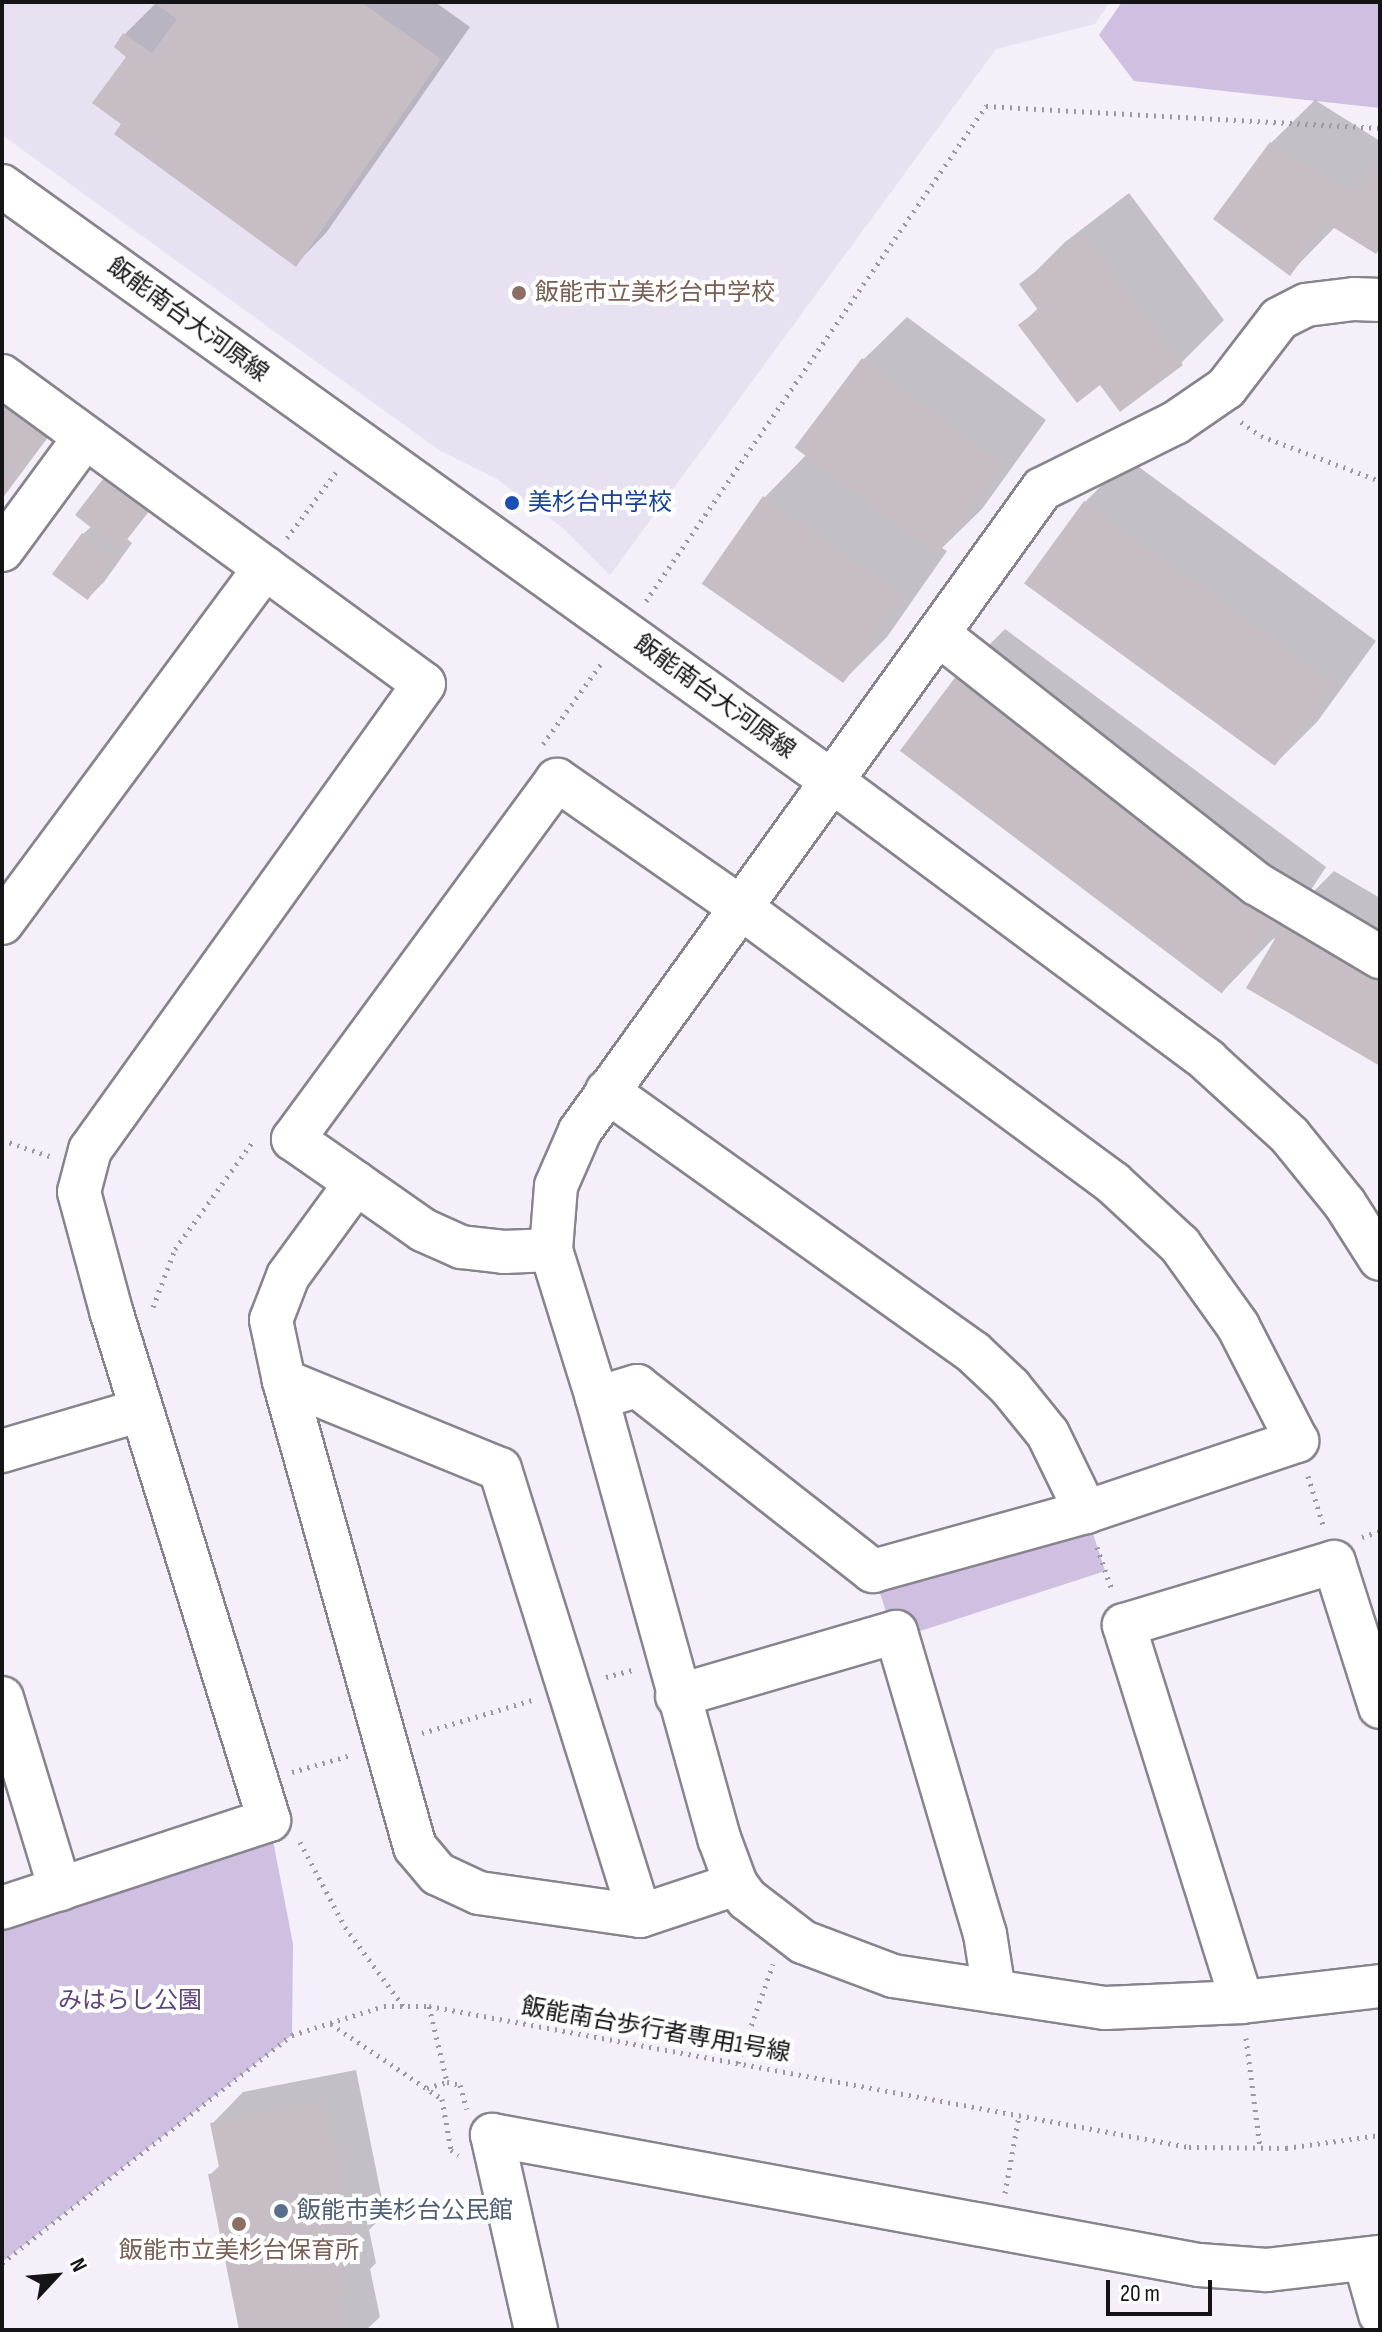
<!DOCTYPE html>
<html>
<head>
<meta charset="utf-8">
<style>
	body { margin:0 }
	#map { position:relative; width:1382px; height:2332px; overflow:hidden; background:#f4eff9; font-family:"Sofia Sans Condensed","Noto Sans JP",sans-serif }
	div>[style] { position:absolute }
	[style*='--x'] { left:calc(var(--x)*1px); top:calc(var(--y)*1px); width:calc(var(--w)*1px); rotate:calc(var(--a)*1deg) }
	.built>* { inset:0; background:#e8e1f2 }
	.green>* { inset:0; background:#cfbfe1; transform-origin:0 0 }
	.shadow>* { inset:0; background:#0003 }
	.building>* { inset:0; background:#c7bec5; transform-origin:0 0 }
	.path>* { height:5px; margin-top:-2.5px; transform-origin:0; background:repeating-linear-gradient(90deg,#9c989f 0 2px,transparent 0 8px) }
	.roads { filter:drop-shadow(2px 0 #88848d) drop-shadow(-2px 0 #88848d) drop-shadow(0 2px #88848d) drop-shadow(0 -2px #88848d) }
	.minor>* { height:42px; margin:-21px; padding:0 21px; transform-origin:21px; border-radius:21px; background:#fff }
	.dots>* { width:22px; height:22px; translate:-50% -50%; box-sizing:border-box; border:4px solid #fff; border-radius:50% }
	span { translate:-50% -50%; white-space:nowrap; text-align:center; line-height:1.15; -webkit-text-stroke:8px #fff; paint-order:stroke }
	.education-label { font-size:24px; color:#785e54 }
	.left { translate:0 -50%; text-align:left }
	.street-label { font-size:24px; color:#141316 }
	.transit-label { font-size:24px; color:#164399 }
	.park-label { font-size:24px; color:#5f447a }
	.service-label { font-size:24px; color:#4e5e75 }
	.frame { position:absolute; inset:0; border:4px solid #141316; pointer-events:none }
	.north { position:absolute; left:16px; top:2236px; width:80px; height:80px; -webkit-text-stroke:6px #fff; paint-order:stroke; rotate:64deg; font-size:22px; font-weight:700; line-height:32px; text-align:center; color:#141316 }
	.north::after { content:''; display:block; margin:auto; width:28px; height:36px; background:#141316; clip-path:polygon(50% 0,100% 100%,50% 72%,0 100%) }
	.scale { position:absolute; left:1106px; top:2280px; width:106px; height:36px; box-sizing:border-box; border:4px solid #141316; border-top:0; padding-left:10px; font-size:24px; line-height:28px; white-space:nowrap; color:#141316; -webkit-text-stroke:6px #fff; paint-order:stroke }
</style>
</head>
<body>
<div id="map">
	<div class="built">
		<i style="clip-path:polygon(2px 2px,1110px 2px,1095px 24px,996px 49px,610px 575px,563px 528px,497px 479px,439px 450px,2px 135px)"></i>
	</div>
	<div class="green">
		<i style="clip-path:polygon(1122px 2px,1380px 2px,1380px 108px,1134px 81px,1099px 35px)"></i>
		<i style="left:1086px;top:1512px;width:62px;height:221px;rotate:72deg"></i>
		<i style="clip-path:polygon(269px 1820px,293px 1944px,292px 2035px,2px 2262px,2px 1908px)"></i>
	</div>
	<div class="shadow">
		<i style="clip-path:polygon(157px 2px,435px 2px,470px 27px,326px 233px,296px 264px,123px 124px,129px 57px,125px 34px)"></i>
		<i style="clip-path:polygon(1315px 100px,1380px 141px,1380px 247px,1335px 227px,1290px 273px,1271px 143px)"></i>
		<i style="clip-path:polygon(1129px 193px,1224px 320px,1181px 363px,1100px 383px,1021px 325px,1039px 307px,1022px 285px,1065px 242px)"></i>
		<i style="clip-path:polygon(907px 317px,1046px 420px,982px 509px,942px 548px,947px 551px,887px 637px,844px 680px,705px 583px,765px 497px,807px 454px,863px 360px)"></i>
		<i style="clip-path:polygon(2px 408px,63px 417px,2px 499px)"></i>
		<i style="clip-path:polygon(1128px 459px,1376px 641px,1317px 722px,1274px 765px,1026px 583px,1085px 502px)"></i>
		<i style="clip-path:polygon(165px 491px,127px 539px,132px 543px,104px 582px,88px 598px,83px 534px,92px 526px)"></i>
		<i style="clip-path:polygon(1005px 629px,1326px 867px,1303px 902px,1334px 871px,1380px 898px,1380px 1064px,1274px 938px,1225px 989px,962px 672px)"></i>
		<i style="clip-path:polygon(356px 2070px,385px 2214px,369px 2230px,376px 2263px,370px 2269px,380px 2317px,366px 2330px,241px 2330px,210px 2175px,220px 2165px,212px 2124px,243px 2092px)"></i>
	</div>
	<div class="building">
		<i style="clip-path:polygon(153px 2px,361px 2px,441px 59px,296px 267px,114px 134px,121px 124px,92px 103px,126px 57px,114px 47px,123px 33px,152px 53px,177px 19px)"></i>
		<i style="clip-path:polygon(1270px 142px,1351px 193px,1380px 163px,1380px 248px,1376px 254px,1328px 224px,1290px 276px,1213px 219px)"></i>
		<i style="clip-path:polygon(1085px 235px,1183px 365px,1120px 412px,1100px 385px,1077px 403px,1018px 325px,1038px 310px,1019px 284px)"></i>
		<i style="left:862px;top:358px;width:178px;height:112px;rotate:37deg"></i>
		<i style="clip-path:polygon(5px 400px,49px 433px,18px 474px,2px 463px,2px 404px)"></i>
		<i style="clip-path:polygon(2px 470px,15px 480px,2px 496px)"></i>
		<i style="left:107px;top:474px;width:56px;height:52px;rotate:38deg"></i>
		<i style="left:763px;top:496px;width:173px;height:107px;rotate:35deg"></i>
		<i style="left:1084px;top:501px;width:310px;height:102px;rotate:36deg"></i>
		<i style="left:82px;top:533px;width:44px;height:51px;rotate:36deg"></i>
		<i style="left:960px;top:671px;width:403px;height:100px;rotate:37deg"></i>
		<i style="clip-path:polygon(1290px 913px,1380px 965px,1380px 1066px,1246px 988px)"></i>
		<i style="clip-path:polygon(326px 2100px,355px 2247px,337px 2250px,346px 2296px,339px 2297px,346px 2330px,239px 2330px,208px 2174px,220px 2172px,210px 2123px)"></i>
	</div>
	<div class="path">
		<i style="--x:1241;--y:422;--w:24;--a:35"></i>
		<i style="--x:1261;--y:436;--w:127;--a:20.7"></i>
		<i style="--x:287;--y:538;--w:82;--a:-53.4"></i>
		<i style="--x:646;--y:601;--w:601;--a:-55.52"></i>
		<i style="--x:986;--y:106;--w:395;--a:3.2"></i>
		<i style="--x:543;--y:744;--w:102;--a:-54.1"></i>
		<i style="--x:2;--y:1140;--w:50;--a:18.8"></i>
		<i style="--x:153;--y:1307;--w:62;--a:-69.2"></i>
		<i style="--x:175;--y:1249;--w:135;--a:-54.1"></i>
		<i style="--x:1308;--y:1476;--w:54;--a:72.9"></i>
		<i style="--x:1362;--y:1537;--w:19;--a:-18"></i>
		<i style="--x:1097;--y:1547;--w:46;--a:70.8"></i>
		<i style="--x:606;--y:1677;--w:30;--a:-15"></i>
		<i style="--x:422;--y:1733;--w:118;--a:-16.7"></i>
		<i style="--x:292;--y:1772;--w:61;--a:-16.1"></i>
		<i style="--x:300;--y:1842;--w:96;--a:62.1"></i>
		<i style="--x:345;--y:1927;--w:99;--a:53.6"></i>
		<i style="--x:429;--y:2006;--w:78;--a:76.7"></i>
		<i style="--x:447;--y:2082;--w:13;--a:13"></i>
		<i style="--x:460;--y:2085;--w:25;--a:74"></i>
		<i style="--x:331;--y:2024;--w:134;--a:34"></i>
		<i style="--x:442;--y:2099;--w:52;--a:80"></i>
		<i style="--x:451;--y:2150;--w:9;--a:36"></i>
		<i style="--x:1246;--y:2038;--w:110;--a:82.7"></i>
		<i style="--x:738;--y:2063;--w:105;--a:-70.5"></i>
		<i style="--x:427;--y:2088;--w:21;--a:-17"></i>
		<i style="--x:1005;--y:2193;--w:79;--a:-79.8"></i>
		<i style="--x:2;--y:2263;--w:369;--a:-38.2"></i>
		<i style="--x:292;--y:2035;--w:96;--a:-17.5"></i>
		<i style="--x:384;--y:2006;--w:45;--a:0"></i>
		<i style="--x:429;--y:2006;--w:773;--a:10.51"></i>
		<i style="--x:1189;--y:2147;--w:97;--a:0.6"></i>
		<i style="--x:1286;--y:2148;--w:95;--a:-7.9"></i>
	</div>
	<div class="roads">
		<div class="minor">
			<i style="--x:2;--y:186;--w:1023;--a:35.65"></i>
			<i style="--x:833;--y:782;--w:467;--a:36.6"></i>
			<i style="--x:1208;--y:1061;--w:111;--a:42.4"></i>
			<i style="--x:1290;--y:1136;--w:87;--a:51"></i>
			<i style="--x:1345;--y:1204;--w:65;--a:57.5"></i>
			<i style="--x:1380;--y:300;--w:26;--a:-178"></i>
			<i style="--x:1354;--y:299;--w:48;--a:172.9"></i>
			<i style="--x:1306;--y:305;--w:30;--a:153"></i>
			<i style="--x:1279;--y:319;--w:87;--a:127.5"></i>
			<i style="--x:1226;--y:388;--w:62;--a:145.5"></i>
			<i style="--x:1175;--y:423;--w:148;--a:153.6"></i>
			<i style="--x:1042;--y:489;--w:791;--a:125.74"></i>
			<i style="--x:580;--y:1131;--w:60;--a:113.6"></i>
			<i style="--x:556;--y:1186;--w:64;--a:94.5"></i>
			<i style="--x:551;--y:1250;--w:155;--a:72.7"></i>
			<i style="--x:597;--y:1398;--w:457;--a:74.5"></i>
			<i style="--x:719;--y:1838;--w:49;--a:69.7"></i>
			<i style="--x:736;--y:1884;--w:19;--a:54"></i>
			<i style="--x:747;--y:1899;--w:71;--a:37.5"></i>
			<i style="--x:803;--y:1942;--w:96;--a:20.7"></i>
			<i style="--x:893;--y:1976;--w:214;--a:8.6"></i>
			<i style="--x:1105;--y:2008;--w:137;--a:-2.5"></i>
			<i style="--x:1242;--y:2002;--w:139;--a:-6.6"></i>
			<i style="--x:2;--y:376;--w:522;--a:36.12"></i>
			<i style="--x:424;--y:684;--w:573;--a:125.63"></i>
			<i style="--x:90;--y:1150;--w:43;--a:104.7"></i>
			<i style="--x:79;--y:1192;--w:126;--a:74.9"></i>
			<i style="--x:112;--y:1314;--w:530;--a:72.76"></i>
			<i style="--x:269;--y:1820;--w:281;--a:161.8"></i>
			<i style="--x:2;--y:550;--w:140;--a:-53.7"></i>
			<i style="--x:938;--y:634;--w:405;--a:38.1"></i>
			<i style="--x:1257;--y:884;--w:143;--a:30.7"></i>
			<i style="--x:2;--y:923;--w:442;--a:-53.5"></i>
			<i style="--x:607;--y:1091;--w:450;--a:35.5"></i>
			<i style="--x:973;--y:1352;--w:51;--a:43.4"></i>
			<i style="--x:1010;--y:1387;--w:60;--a:51"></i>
			<i style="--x:1048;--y:1434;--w:87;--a:64"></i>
			<i style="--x:356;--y:1183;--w:82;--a:35"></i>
			<i style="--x:423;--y:1230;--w:42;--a:24.1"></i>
			<i style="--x:461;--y:1247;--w:43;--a:6.6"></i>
			<i style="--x:504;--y:1252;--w:47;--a:-2.4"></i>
			<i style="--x:284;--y:1381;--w:233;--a:22.2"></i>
			<i style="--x:500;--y:1469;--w:468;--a:72.6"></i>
			<i style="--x:597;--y:1398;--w:42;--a:-16.7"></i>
			<i style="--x:637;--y:1386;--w:300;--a:38.1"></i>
			<i style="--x:873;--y:1571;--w:221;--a:-15.5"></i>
			<i style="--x:1086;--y:1512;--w:223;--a:-18.6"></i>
			<i style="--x:1297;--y:1441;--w:129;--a:-117.2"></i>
			<i style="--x:1238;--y:1326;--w:100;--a:-125.6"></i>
			<i style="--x:1180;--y:1245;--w:91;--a:-137.2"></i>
			<i style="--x:1113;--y:1183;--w:464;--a:-143.5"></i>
			<i style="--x:740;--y:907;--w:223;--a:-145.2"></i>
			<i style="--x:557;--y:780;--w:446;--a:126.3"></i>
			<i style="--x:293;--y:1139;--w:77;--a:34.9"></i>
			<i style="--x:356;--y:1183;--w:115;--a:126.2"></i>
			<i style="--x:288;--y:1276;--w:47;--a:111.1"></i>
			<i style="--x:271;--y:1320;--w:62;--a:78"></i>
			<i style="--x:284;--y:1381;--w:484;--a:74.3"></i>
			<i style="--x:415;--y:1847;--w:35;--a:50"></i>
			<i style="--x:438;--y:1874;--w:45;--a:24.9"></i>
			<i style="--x:479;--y:1893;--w:163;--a:8.1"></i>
			<i style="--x:640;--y:1916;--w:101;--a:-18.4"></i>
			<i style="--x:2;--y:1451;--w:145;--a:-16.4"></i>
			<i style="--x:677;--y:1696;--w:228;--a:-16.3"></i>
			<i style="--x:896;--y:1632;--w:315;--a:73.6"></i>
			<i style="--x:985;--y:1934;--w:58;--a:81"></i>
			<i style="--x:2;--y:1698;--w:200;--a:73.1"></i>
			<i style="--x:1242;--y:2002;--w:395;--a:-107.4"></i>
			<i style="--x:1124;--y:1625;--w:219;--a:-16.7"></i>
			<i style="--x:1334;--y:1562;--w:152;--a:72.4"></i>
			<i style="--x:1365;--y:2261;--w:55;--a:74.2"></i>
			<i style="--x:536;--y:2330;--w:200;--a:-102.7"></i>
			<i style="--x:492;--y:2135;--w:719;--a:10.42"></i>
			<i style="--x:1199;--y:2265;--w:68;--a:4.2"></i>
			<i style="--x:1267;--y:2270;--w:114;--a:-6.6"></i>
		</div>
	</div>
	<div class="dots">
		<i style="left:519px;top:293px;background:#8d6e63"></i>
		<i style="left:512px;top:503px;background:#1a4fb4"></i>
		<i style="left:281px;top:2211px;background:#5c6f8a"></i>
		<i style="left:239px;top:2224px;background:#8d6e63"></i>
	</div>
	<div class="education-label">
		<span class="left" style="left:535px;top:293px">飯能市立美杉台中学校</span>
		<span style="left:239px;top:2251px">飯能市立美杉台保育所</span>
	</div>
	<div class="street-label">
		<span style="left:188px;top:320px;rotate:36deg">飯能南台大河原線</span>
		<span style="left:715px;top:697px;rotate:36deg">飯能南台大河原線</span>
		<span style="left:656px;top:2030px;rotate:10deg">飯能南台歩行者専用1号線</span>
	</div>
	<div class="transit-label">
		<span class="left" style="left:528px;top:503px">美杉台中学校</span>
	</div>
	<div class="park-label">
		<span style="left:130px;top:2001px">みはらし公園</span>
	</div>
	<div class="service-label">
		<span class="left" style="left:297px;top:2211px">飯能市美杉台公民館</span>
	</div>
	<div class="frame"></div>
	<div class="north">N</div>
	<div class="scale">20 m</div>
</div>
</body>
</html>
